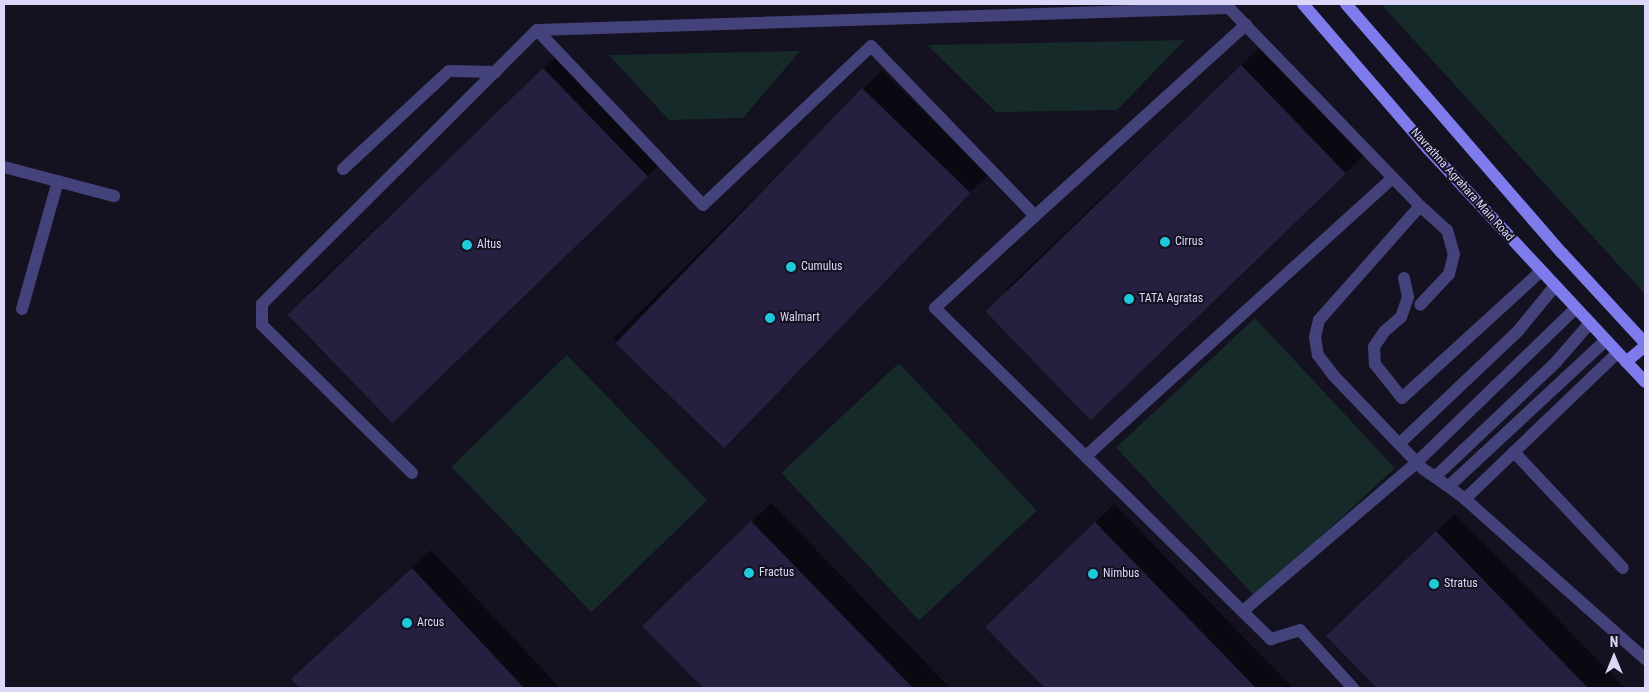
<!DOCTYPE html>
<html>
<head>
<meta charset="utf-8">
<style>
	body { margin:0 }
	#map { position:relative; width:1649px; height:692px; overflow:hidden; background:#141121; font-family:"Roboto Condensed",sans-serif }
	div>[style] { position:absolute }
	[style*='--x'] { left:calc(var(--x)*1px); top:calc(var(--y)*1px); width:calc(var(--w)*1px); rotate:calc(var(--a)*1deg) }
	.green>* { inset:0; background:#152a29; transform-origin:0 0 }
	.shadow>* { inset:0; background:#0007; transform-origin:0 0 }
	.building>* { inset:0; background:#261f3f; transform-origin:0 0 }
	.lane>* { height:12px; margin:-6px; padding:0 6px; transform-origin:6px; border-radius:6px; background:#44427a }
	.street>* { height:12px; margin:-6px; padding:0 6px; transform-origin:6px; border-radius:6px; background:#44427a }
	.secondary>* { height:12px; margin:-6px; padding:0 6px; transform-origin:6px; border-radius:6px; background:#7e7bec }
	.dots>* { width:14px; height:14px; translate:-50% -50%; box-sizing:border-box; border:2px solid #141121; border-radius:50% }
	span { translate:-50% -50%; white-space:nowrap; text-align:center; line-height:1.15; -webkit-text-stroke:4px #141121; paint-order:stroke }
	.street-label { font-size:12px; color:#dbd7f9 }
	.poi-label { font-size:12px; color:#dbd7f9 }
	.left { translate:0 -50%; text-align:left }
	.frame { position:absolute; inset:0; border:5px solid #dbd7f9; pointer-events:none }
	.north { position:absolute; left:1589px; top:632px; width:50px; height:50px; -webkit-text-stroke:4px #141121; paint-order:stroke; rotate:0deg; font-size:14px; font-weight:700; line-height:20px; text-align:center; color:#dbd7f9 }
	.north::after { content:''; display:block; margin:auto; width:18px; height:22px; background:#dbd7f9; clip-path:polygon(50% 0,100% 100%,50% 72%,0 100%) }
</style>
</head>
<body>
<div id="map">
	<div class="green">
		<i style="clip-path:polygon(1381px 4px,1645px 4px,1645px 294px)"></i>
		<i style="clip-path:polygon(1185px 40px,1117px 110px,996px 112px,927px 45px)"></i>
		<i style="clip-path:polygon(800px 51px,743px 118px,669px 120px,609px 55px)"></i>
		<i style="left:1255px;top:318px;width:205px;height:190px;rotate:47deg"></i>
		<i style="left:567px;top:355px;width:202px;height:161px;rotate:46deg"></i>
		<i style="left:899px;top:363px;width:202px;height:161px;rotate:47deg"></i>
	</div>
	<div class="shadow">
		<i style="clip-path:polygon(1260px 47px,1364px 155px,1345px 173px,1004px 291px)"></i>
		<i style="clip-path:polygon(563px 50px,666px 158px,647px 177px,307px 294px)"></i>
		<i style="left:882px;top:70px;width:149px;height:380px;rotate:45deg"></i>
		<i style="clip-path:polygon(771px 503px,950px 688px,704px 688px,644px 626px)"></i>
		<i style="clip-path:polygon(1114px 504px,1293px 688px,1047px 688px,987px 627px)"></i>
		<i style="clip-path:polygon(1455px 514px,1625px 688px,1379px 688px,1328px 636px)"></i>
		<i style="clip-path:polygon(431px 550px,560px 688px,302px 688px,293px 679px)"></i>
	</div>
	<div class="building">
		<i style="left:1241px;top:65px;width:151px;height:355px;rotate:46deg"></i>
		<i style="left:543px;top:68px;width:151px;height:355px;rotate:46deg"></i>
		<i style="left:862px;top:88px;width:151px;height:355px;rotate:44deg"></i>
		<i style="clip-path:polygon(751px 521px,913px 688px,703px 688px,642px 626px)"></i>
		<i style="clip-path:polygon(1095px 522px,1256px 688px,1045px 688px,985px 627px)"></i>
		<i style="clip-path:polygon(1436px 531px,1588px 688px,1377px 688px,1326px 636px)"></i>
		<i style="clip-path:polygon(412px 568px,524px 688px,300px 688px,291px 679px)"></i>
	</div>
	<div class="lane">
		<i style="--x:537;--y:30;--w:241;--a:46.5"></i>
		<i style="--x:703;--y:205;--w:231;--a:-43.4"></i>
		<i style="--x:871;--y:46;--w:236;--a:46"></i>
		<i style="--x:1035;--y:216;--w:285;--a:-42.2"></i>
		<i style="--x:343;--y:169;--w:144;--a:-42.8"></i>
		<i style="--x:449;--y:71;--w:47;--a:1.2"></i>
		<i style="--x:1420;--y:206;--w:36;--a:42"></i>
		<i style="--x:1447;--y:230;--w:25;--a:74"></i>
		<i style="--x:1454;--y:254;--w:21;--a:104"></i>
		<i style="--x:1449;--y:274;--w:42;--a:133.1"></i>
		<i style="--x:1035;--y:216;--w:136;--a:137.4"></i>
		<i style="--x:935;--y:308;--w:472;--a:44.6"></i>
		<i style="--x:1271;--y:639;--w:30;--a:-17"></i>
		<i style="--x:1300;--y:630;--w:79;--a:47.6"></i>
		<i style="--x:1404;--y:278;--w:19;--a:78"></i>
		<i style="--x:1408;--y:297;--w:21;--a:109"></i>
		<i style="--x:1401;--y:317;--w:23;--a:139"></i>
		<i style="--x:1384;--y:332;--w:18;--a:124"></i>
		<i style="--x:1374;--y:347;--w:17;--a:87"></i>
		<i style="--x:1375;--y:364;--w:43;--a:51.5"></i>
		<i style="--x:1402;--y:398;--w:187;--a:-42.4"></i>
		<i style="--x:1399;--y:444;--w:164;--a:-43.5"></i>
		<i style="--x:1518;--y:331;--w:57;--a:-50.7"></i>
		<i style="--x:1514;--y:452;--w:159;--a:46.8"></i>
		<i style="--x:1086;--y:456;--w:414;--a:-42.2"></i>
		<i style="--x:412;--y:473;--w:211;--a:-135.4"></i>
		<i style="--x:262;--y:325;--w:21;--a:-90"></i>
		<i style="--x:262;--y:304;--w:388;--a:-44.9"></i>
		<i style="--x:537;--y:30;--w:692;--a:-1.82"></i>
		<i style="--x:1229;--y:8;--w:275;--a:46"></i>
		<i style="--x:1420;--y:206;--w:152;--a:131.5"></i>
		<i style="--x:1319;--y:320;--w:17;--a:103"></i>
		<i style="--x:1315;--y:337;--w:18;--a:81"></i>
		<i style="--x:1318;--y:355;--w:25;--a:53"></i>
		<i style="--x:1333;--y:375;--w:130;--a:46.2"></i>
		<i style="--x:1423;--y:469;--w:14;--a:34"></i>
		<i style="--x:1435;--y:477;--w:167;--a:-43.5"></i>
		<i style="--x:1556;--y:362;--w:52;--a:-48.9"></i>
		<i style="--x:1435;--y:477;--w:37;--a:36"></i>
		<i style="--x:1465;--y:499;--w:241;--a:41.6"></i>
		<i style="--x:1449;--y:486;--w:213;--a:-42.9"></i>
		<i style="--x:1465;--y:499;--w:211;--a:-43.8"></i>
		<i style="--x:1243;--y:611;--w:228;--a:-40.5"></i>
		<i style="--x:1416;--y:463;--w:221;--a:-44.1"></i>
	</div>
	<div class="street">
		<i style="--x:4;--y:167;--w:114;--a:14.8"></i>
		<i style="--x:22;--y:309;--w:133;--a:-74.3"></i>
	</div>
	<div class="secondary">
		<i style="--x:1303;--y:4;--w:191;--a:49.2"></i>
		<i style="--x:1428;--y:149;--w:318;--a:47"></i>
		<i style="--x:1346;--y:4;--w:330;--a:49.1"></i>
		<i style="--x:1562;--y:253;--w:122;--a:47.3"></i>
		<i style="--x:1626;--y:362;--w:25;--a:-40"></i>
	</div>
	<div class="dots">
		<i style="left:1165px;top:242px;background:#1fc9dc"></i>
		<i style="left:467px;top:245px;background:#1fc9dc"></i>
		<i style="left:791px;top:267px;background:#1fc9dc"></i>
		<i style="left:1129px;top:299px;background:#1fc9dc"></i>
		<i style="left:770px;top:318px;background:#1fc9dc"></i>
		<i style="left:749px;top:573px;background:#1fc9dc"></i>
		<i style="left:1093px;top:574px;background:#1fc9dc"></i>
		<i style="left:1434px;top:584px;background:#1fc9dc"></i>
		<i style="left:407px;top:623px;background:#1fc9dc"></i>
	</div>
	<div class="street-label">
		<span style="left:1462px;top:185px;rotate:48deg">Navrathna Agrahara Main Road</span>
	</div>
	<div class="poi-label">
		<span class="left" style="left:1175px;top:242px">Cirrus</span>
		<span class="left" style="left:477px;top:245px">Altus</span>
		<span class="left" style="left:801px;top:267px">Cumulus</span>
		<span class="left" style="left:1139px;top:299px">TATA Agratas</span>
		<span class="left" style="left:780px;top:318px">Walmart</span>
		<span class="left" style="left:759px;top:573px">Fractus</span>
		<span class="left" style="left:1103px;top:574px">Nimbus</span>
		<span class="left" style="left:1444px;top:584px">Stratus</span>
		<span class="left" style="left:417px;top:623px">Arcus</span>
	</div>
	<div class="frame"></div>
	<div class="north">N</div>
</div>
</body>
</html>
